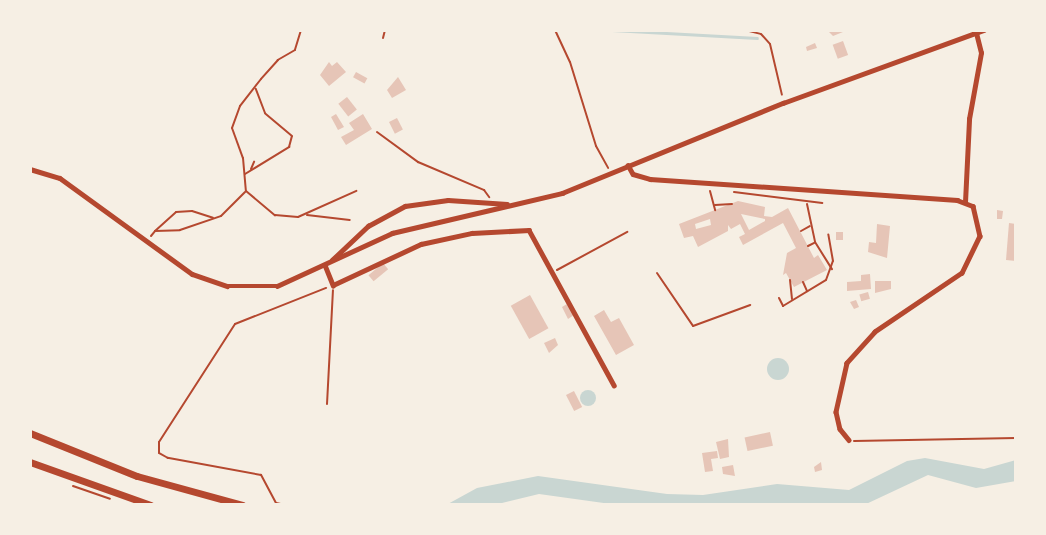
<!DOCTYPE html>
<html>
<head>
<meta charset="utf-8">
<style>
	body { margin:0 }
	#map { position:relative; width:1046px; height:535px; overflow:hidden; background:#f6efe4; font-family:Roboto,sans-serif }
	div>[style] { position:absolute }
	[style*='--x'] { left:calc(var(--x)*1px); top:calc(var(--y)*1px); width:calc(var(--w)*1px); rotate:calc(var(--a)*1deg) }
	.water>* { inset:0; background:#c9d6d2 }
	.round { border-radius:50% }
	.stream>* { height:2.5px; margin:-1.25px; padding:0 1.25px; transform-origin:1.25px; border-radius:1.25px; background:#c9d6d2 }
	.building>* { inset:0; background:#e6c5b7; transform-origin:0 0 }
	.path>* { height:2px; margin:-1px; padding:0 1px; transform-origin:1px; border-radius:1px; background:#b5482f }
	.minor>* { height:4.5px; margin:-2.25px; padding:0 2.25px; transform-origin:2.25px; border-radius:2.25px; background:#b5482f }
	.primary>* { height:7px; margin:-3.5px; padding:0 3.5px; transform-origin:3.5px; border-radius:3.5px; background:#b5482f }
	span { translate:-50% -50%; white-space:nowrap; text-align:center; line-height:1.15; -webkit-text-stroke:5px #f6efe4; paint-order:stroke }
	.frame { position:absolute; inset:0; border:32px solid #f6efe4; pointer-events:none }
</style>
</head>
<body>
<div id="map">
	<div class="water">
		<i class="round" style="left:767px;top:358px;width:22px;height:22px"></i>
		<i class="round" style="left:580px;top:390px;width:16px;height:16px"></i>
		<i style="clip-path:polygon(925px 458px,984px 469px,1016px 460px,1016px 481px,976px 488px,928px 475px,864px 505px,618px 505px,539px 494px,494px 505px,446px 505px,477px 488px,538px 476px,667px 494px,703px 495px,777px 484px,849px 490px,907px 461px)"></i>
	</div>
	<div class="stream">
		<i style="--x:612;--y:30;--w:145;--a:3.2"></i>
	</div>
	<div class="building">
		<i style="clip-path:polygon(827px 30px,848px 30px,833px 36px)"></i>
		<i style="left:843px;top:41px;width:15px;height:11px;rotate:70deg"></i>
		<i style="clip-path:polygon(815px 43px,817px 48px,807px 51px,806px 47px)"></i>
		<i style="clip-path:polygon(329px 62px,332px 66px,337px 62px,346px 72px,329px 86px,320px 75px)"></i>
		<i style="left:356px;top:72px;width:13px;height:6px;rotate:29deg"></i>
		<i style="clip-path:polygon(398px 77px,406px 90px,392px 98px,387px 90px)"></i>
		<i style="left:347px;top:97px;width:16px;height:11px;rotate:52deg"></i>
		<i style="clip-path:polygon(336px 114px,344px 127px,338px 130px,331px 117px)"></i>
		<i style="clip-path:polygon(363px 114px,372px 129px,346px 145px,341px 137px,354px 130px,349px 123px)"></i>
		<i style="left:397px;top:118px;width:13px;height:9px;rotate:63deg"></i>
		<i style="clip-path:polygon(evenodd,738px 201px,765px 207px,764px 216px,772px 217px,788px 208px,814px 258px,818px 255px,827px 270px,794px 287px,786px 273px,783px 275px,787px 253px,796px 248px,783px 223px,743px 245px,739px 237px,745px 234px,740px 224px,731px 229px,728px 225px,728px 231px,698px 247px,693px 236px,684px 238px,679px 224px,738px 201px,741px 214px,765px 219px,765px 221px,749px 230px,741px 214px,738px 201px,710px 219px,711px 225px,696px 229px,695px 224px,710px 219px)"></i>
		<i style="clip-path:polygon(997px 210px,1003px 211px,1002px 219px,997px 219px)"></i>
		<i style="clip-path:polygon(1009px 223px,1016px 224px,1016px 261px,1006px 260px)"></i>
		<i style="clip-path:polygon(877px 224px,890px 226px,887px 258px,868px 252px,869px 242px,876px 243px)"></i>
		<i style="left:836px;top:232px;width:7px;height:8px"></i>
		<i style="left:383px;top:263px;width:8px;height:19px;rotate:50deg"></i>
		<i style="clip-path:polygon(870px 274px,871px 289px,847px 291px,847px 282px,861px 281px,861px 275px)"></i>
		<i style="clip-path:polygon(875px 281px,891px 281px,891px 289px,875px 293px)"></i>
		<i style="left:868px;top:292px;width:7px;height:9px;rotate:74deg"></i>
		<i style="left:530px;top:295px;width:38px;height:22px;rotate:61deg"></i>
		<i style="clip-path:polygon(856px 300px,859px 307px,854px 309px,850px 302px)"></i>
		<i style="clip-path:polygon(567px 304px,574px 315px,568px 319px,562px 307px)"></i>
		<i style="clip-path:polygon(604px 310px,611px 322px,619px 318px,634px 345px,616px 355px,594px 316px)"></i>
		<i style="clip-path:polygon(555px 338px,558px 345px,549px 353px,544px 343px)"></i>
		<i style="left:574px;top:391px;width:18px;height:9px;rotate:63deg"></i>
		<i style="left:770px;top:432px;width:14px;height:26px;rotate:78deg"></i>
		<i style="clip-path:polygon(728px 439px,729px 457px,720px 459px,716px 442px)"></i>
		<i style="clip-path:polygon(717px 451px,718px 458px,711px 459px,713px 471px,705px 472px,702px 453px)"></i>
		<i style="clip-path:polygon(821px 462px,822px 470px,815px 472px,814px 467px)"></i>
		<i style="clip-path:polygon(733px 465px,735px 476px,723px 474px,722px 467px)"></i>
	</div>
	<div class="path">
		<i style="--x:301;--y:30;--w:21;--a:107"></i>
		<i style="--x:295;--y:50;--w:20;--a:150"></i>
		<i style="--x:278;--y:60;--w:25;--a:132"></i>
		<i style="--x:261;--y:79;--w:34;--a:128"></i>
		<i style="--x:240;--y:106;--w:23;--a:110"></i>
		<i style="--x:232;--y:128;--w:32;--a:70"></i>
		<i style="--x:243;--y:158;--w:33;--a:85"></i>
		<i style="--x:246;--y:191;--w:38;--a:40"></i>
		<i style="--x:275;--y:215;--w:23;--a:5"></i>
		<i style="--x:298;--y:217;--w:64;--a:-24.1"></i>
		<i style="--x:555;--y:30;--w:35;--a:65"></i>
		<i style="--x:570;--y:62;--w:88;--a:72.8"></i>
		<i style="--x:596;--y:146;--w:25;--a:61"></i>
		<i style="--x:745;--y:30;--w:16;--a:14"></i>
		<i style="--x:761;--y:34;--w:13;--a:48"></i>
		<i style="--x:770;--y:44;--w:52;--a:76.8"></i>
		<i style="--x:383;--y:38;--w:8;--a:-76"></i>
		<i style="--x:377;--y:132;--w:51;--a:36.2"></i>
		<i style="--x:418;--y:162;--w:72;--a:23"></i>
		<i style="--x:484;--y:190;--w:9;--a:54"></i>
		<i style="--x:251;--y:169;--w:8;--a:-67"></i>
		<i style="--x:245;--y:174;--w:52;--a:-31.5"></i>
		<i style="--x:289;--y:147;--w:11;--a:-75"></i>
		<i style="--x:292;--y:136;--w:35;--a:-140"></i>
		<i style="--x:265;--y:113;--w:26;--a:-111"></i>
		<i style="--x:710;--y:191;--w:20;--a:75"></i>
		<i style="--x:734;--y:192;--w:89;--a:7.1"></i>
		<i style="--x:807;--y:204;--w:39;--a:78"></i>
		<i style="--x:815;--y:242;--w:32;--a:58"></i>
		<i style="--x:715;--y:205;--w:17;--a:-3"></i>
		<i style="--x:307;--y:215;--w:43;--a:6.6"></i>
		<i style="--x:155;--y:231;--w:28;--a:-42"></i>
		<i style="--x:176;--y:212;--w:16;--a:-4"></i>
		<i style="--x:192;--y:211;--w:22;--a:18"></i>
		<i style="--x:801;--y:231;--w:10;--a:-29"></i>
		<i style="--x:151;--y:236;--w:6;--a:-51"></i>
		<i style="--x:155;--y:231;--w:25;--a:-2"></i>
		<i style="--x:180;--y:230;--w:43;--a:-18.9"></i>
		<i style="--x:221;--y:216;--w:34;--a:-45"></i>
		<i style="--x:808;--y:246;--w:7;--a:-27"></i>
		<i style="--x:557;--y:270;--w:80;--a:-28.5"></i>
		<i style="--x:657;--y:273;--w:64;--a:55.8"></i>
		<i style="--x:693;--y:326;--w:61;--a:-20.2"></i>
		<i style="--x:790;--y:280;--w:19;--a:84"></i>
		<i style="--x:803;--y:282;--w:10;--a:66"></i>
		<i style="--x:779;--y:298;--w:9;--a:63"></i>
		<i style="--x:783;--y:306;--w:50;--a:-31.2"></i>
		<i style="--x:826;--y:280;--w:20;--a:-70"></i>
		<i style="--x:833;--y:261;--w:27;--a:-100"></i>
		<i style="--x:327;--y:404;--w:114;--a:-87"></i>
		<i style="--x:854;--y:441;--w:162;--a:-1.1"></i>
		<i style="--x:73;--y:486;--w:39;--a:19"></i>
		<i style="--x:285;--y:505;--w:9;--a:-167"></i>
		<i style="--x:276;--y:503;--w:32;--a:-118"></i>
		<i style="--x:261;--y:475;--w:95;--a:-169.6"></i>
		<i style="--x:168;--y:458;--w:10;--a:-151"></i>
		<i style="--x:159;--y:453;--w:11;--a:-90"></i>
		<i style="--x:159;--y:442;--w:140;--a:-57.2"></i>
		<i style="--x:235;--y:324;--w:98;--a:-21.6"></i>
	</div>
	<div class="minor">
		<i style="--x:628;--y:165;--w:10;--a:61"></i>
		<i style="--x:633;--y:174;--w:18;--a:16"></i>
		<i style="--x:650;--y:179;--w:308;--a:3.9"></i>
		<i style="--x:957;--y:200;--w:17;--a:21"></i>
		<i style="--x:973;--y:206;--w:31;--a:77"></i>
		<i style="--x:980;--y:236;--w:41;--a:115.9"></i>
		<i style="--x:962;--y:273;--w:105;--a:145.9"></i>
		<i style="--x:875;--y:332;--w:42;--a:132.1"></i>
		<i style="--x:847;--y:363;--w:50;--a:102.7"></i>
		<i style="--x:836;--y:412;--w:17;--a:77"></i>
		<i style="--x:840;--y:429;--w:14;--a:51"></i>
		<i style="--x:30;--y:169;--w:31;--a:17"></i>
		<i style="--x:60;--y:178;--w:163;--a:36"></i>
		<i style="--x:192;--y:274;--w:37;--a:19"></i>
		<i style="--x:227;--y:286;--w:50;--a:0"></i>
		<i style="--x:277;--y:286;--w:127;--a:-24.7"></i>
		<i style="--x:392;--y:233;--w:175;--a:-13.2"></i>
		<i style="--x:562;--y:193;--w:239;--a:-22.2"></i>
		<i style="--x:783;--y:103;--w:214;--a:-20"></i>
		<i style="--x:965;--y:202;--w:83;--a:-87.2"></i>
		<i style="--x:969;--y:119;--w:67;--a:-79.7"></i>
		<i style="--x:981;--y:53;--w:21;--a:-104"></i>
		<i style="--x:332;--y:260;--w:50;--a:-43.4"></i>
		<i style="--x:368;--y:226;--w:42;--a:-28.4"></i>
		<i style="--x:405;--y:206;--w:43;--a:-7.9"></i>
		<i style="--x:448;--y:200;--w:59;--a:3.9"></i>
		<i style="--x:325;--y:265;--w:22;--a:68"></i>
		<i style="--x:333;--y:285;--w:97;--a:-25"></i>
		<i style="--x:421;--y:244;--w:52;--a:-12.2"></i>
		<i style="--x:472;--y:233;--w:57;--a:-3"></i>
		<i style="--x:529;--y:230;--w:177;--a:61.3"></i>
	</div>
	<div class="primary">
		<i style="--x:30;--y:433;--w:115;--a:21.9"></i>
		<i style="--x:137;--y:476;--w:109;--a:15.4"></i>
		<i style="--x:30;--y:462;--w:128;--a:19.6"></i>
	</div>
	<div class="frame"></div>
</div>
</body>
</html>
